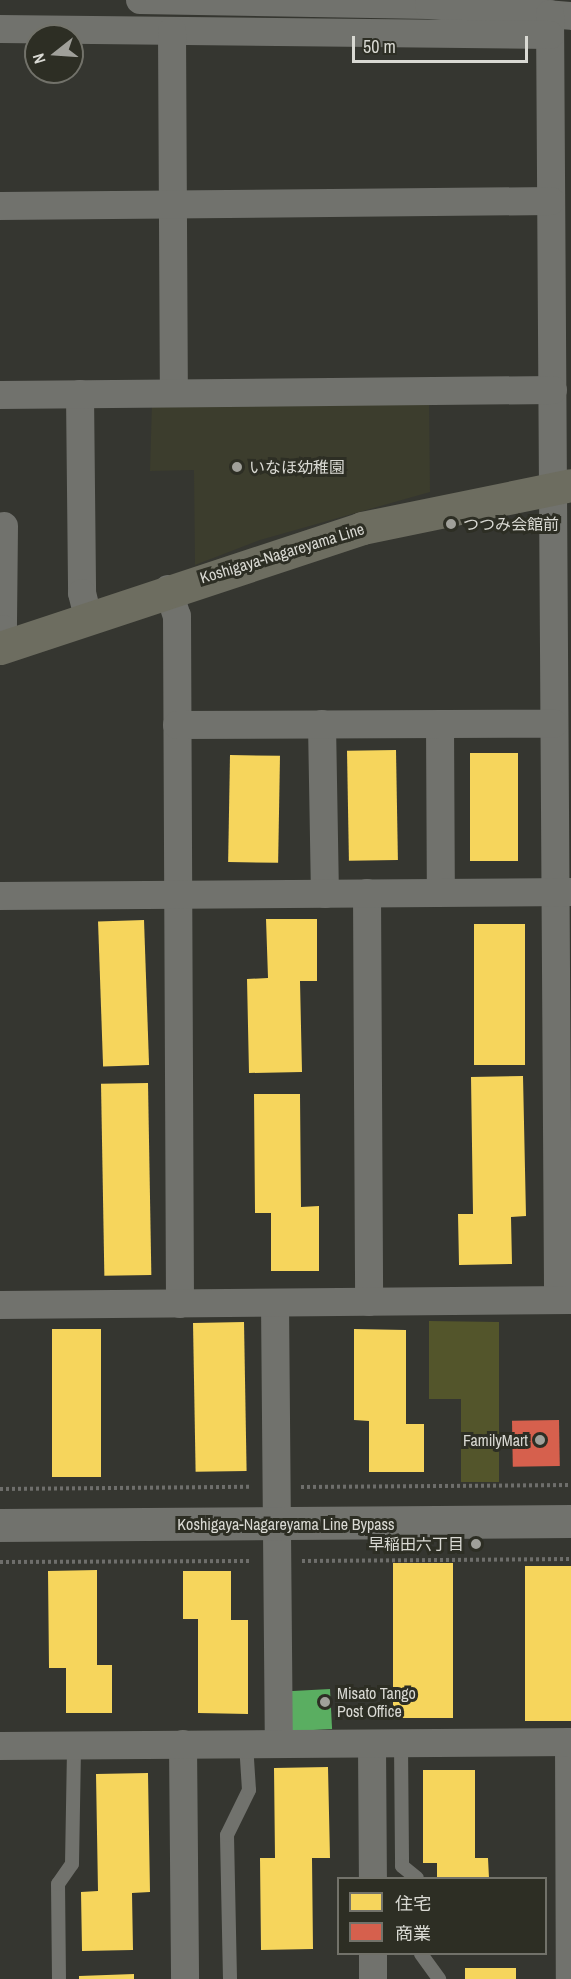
<!DOCTYPE html>
<html>
<head>
<meta charset="utf-8">
<style>
	body { margin:0 }
	#map { position:relative; width:571px; height:1979px; overflow:hidden; background:#353630; font-family:"Archivo Narrow","Noto Sans JP",sans-serif }
	div>[style] { position:absolute }
	[style*='--x'] { left:calc(var(--x)*1px); top:calc(var(--y)*1px); width:calc(var(--w)*1px); rotate:calc(var(--a)*1deg) }
	.built>* { inset:0; background:#3c3d2d }
	.green>* { inset:0; background:#53552b }
	.homes>* { inset:0; background:#f6d55c; transform-origin:0 0 }
	.shops>* { inset:0; background:#d6604d; transform-origin:0 0 }
	.public>* { inset:0; background:#5aae61; transform-origin:0 0 }
	.path>* { height:4px; margin-top:-2px; transform-origin:0; background:repeating-linear-gradient(90deg,#6e6e6b 0 3px,transparent 0 6px) }
	.lane>* { height:14px; margin:-7px; padding:0 7px; transform-origin:7px; border-radius:7px; background:#71726d }
	.street>* { height:28px; margin:-14px; padding:0 14px; transform-origin:14px; border-radius:14px; background:#71726d }
	.secondary>* { height:33px; margin:-16.5px; padding:0 16.5px; transform-origin:16.5px; border-radius:16.5px; background:#71726d }
	.primary>* { height:33px; margin:-16.5px; padding:0 16.5px; transform-origin:16.5px; border-radius:16.5px; background:#6d6d60 }
	.dots>* { width:16px; height:16px; translate:-50% -50%; box-sizing:border-box; border:3px solid #2d2e24; border-radius:50% }
	span { translate:-50% -50%; white-space:nowrap; text-align:center; line-height:1.15; -webkit-text-stroke:6px #2d2e24; paint-order:stroke }
	.poi-label { font-size:16px; color:#d9d9d3 }
	.left { translate:0 -50%; text-align:left }
	.right { translate:-100% -50%; text-align:right }
	.street-label { font-size:16px; color:#d9d9d3 }
	.legend { position:absolute; left:337px; top:1877px; width:210px; height:78px; box-sizing:border-box; background:#2d2e24; border:2px solid #72726a; margin:0; padding:8px 10px; list-style:none; font-size:18px; color:#d9d9d3 }
	.legend li { display:flex; align-items:center; gap:12px; height:30px }
	.legend b { width:30px; border:2px solid #72726a }
	.north { position:absolute; left:24px; top:24px; width:60px; height:60px; box-sizing:border-box; background:#2d2e24; border:2px solid #72726a; border-radius:50%; rotate:253deg; font-size:16px; font-weight:700; line-height:24px; text-align:center; color:#d9d9d3 }
	.north::after { content:''; display:block; margin:auto; width:21px; height:27px; background:#a0a09a; clip-path:polygon(50% 0,100% 100%,50% 72%,0 100%) }
	.scale { position:absolute; left:352px; top:36px; width:176px; height:27px; box-sizing:border-box; border:3px solid #d9d9d3; border-top:0; padding-left:8px; font-size:18px; line-height:21px; white-space:nowrap; color:#d9d9d3; -webkit-text-stroke:4px #2d2e24; paint-order:stroke }
</style>
</head>
<body>
<div id="map">
	<div class="built">
		<i style="clip-path:polygon(429px 400px,430px 492px,260px 540px,195px 565px,194px 470px,150px 471px,152px 402px)"></i>
	</div>
	<div class="green">
		<i style="clip-path:polygon(429px 1321px,499px 1322px,499px 1482px,461px 1482px,461px 1399px,429px 1399px)"></i>
	</div>
	<div class="homes">
		<i style="left:396px;top:750px;width:110px;height:49px;rotate:89deg"></i>
		<i style="left:470px;top:753px;width:48px;height:108px"></i>
		<i style="left:230px;top:755px;width:50px;height:107px;rotate:1deg"></i>
		<i style="clip-path:polygon(266px 919px,317px 919px,317px 981px,300px 981px,302px 1072px,249px 1073px,247px 979px,268px 978px)"></i>
		<i style="left:144px;top:920px;width:145px;height:46px;rotate:88deg"></i>
		<i style="left:474px;top:924px;width:51px;height:141px"></i>
		<i style="clip-path:polygon(523px 1076px,526px 1216px,511px 1217px,512px 1264px,459px 1265px,458px 1214px,473px 1214px,471px 1077px)"></i>
		<i style="left:148px;top:1083px;width:192px;height:47px;rotate:89deg"></i>
		<i style="clip-path:polygon(254px 1094px,300px 1094px,301px 1207px,319px 1206px,319px 1271px,271px 1271px,271px 1213px,255px 1213px)"></i>
		<i style="left:244px;top:1322px;width:149px;height:51px;rotate:89deg"></i>
		<i style="left:52px;top:1329px;width:49px;height:148px"></i>
		<i style="clip-path:polygon(354px 1329px,406px 1330px,406px 1424px,424px 1424px,424px 1472px,369px 1472px,369px 1421px,354px 1420px)"></i>
		<i style="left:393px;top:1563px;width:60px;height:155px"></i>
		<i style="left:525px;top:1566px;width:46px;height:155px"></i>
		<i style="clip-path:polygon(97px 1570px,97px 1665px,112px 1665px,112px 1713px,66px 1713px,66px 1668px,49px 1668px,48px 1571px)"></i>
		<i style="clip-path:polygon(183px 1571px,231px 1571px,231px 1620px,248px 1620px,248px 1714px,198px 1713px,198px 1619px,183px 1619px)"></i>
		<i style="clip-path:polygon(328px 1767px,330px 1858px,312px 1858px,313px 1949px,261px 1950px,260px 1858px,275px 1858px,274px 1768px)"></i>
		<i style="clip-path:polygon(423px 1770px,475px 1770px,475px 1858px,488px 1858px,489px 1878px,437px 1878px,437px 1863px,423px 1863px)"></i>
		<i style="clip-path:polygon(148px 1773px,150px 1892px,132px 1893px,133px 1950px,82px 1951px,81px 1892px,98px 1891px,96px 1774px)"></i>
		<i style="left:465px;top:1968px;width:51px;height:11px"></i>
		<i style="clip-path:polygon(134px 1974px,134px 1979px,79px 1979px,79px 1976px)"></i>
	</div>
	<div class="shops">
		<i style="left:559px;top:1420px;width:46px;height:47px;rotate:89deg"></i>
	</div>
	<div class="public">
		<i style="left:330px;top:1689px;width:40px;height:42px;rotate:87deg"></i>
	</div>
	<div class="path">
		<i style="--x:301;--y:1487;--w:270;--a:-0.4"></i>
		<i style="--x:0;--y:1489;--w:251;--a:-0.5"></i>
		<i style="--x:302;--y:1561;--w:269;--a:-0.4"></i>
		<i style="--x:0;--y:1562;--w:252;--a:-0.2"></i>
	</div>
	<div class="lane">
		<i style="--x:401;--y:1744;--w:122;--a:89.5"></i>
		<i style="--x:402;--y:1866;--w:19;--a:39"></i>
		<i style="--x:421;--y:1954;--w:31;--a:54"></i>
		<i style="--x:59;--y:1979;--w:95;--a:-90.6"></i>
		<i style="--x:58;--y:1884;--w:24;--a:-55"></i>
		<i style="--x:72;--y:1864;--w:119;--a:-89"></i>
		<i style="--x:230;--y:1979;--w:144;--a:-91.2"></i>
		<i style="--x:227;--y:1835;--w:50;--a:-63.9"></i>
		<i style="--x:249;--y:1790;--w:46;--a:-93.7"></i>
	</div>
	<div class="street">
		<i style="--x:140;--y:0;--w:289;--a:1"></i>
		<i style="--x:429;--y:5;--w:142;--a:4.4"></i>
		<i style="--x:550;--y:14;--w:1286;--a:89.64"></i>
		<i style="--x:0;--y:29;--w:550;--a:0.63"></i>
		<i style="--x:172;--y:31;--w:362;--a:89.7"></i>
		<i style="--x:0;--y:206;--w:551;--a:-0.52"></i>
		<i style="--x:80;--y:394;--w:199;--a:89.4"></i>
		<i style="--x:82;--y:593;--w:25;--a:76"></i>
		<i style="--x:0;--y:395;--w:553;--a:-0.52"></i>
		<i style="--x:4;--y:526;--w:103;--a:90.6"></i>
		<i style="--x:3;--y:629;--w:17;--a:69"></i>
		<i style="--x:168;--y:589;--w:28;--a:72"></i>
		<i style="--x:177;--y:616;--w:688;--a:89.75"></i>
		<i style="--x:322;--y:724;--w:170;--a:89"></i>
		<i style="--x:440;--y:724;--w:168;--a:89.7"></i>
		<i style="--x:177;--y:725;--w:377;--a:-0.2"></i>
		<i style="--x:367;--y:893;--w:409;--a:89.7"></i>
		<i style="--x:0;--y:896;--w:571;--a:-0.4"></i>
		<i style="--x:275;--y:1303;--w:441;--a:89.5"></i>
		<i style="--x:0;--y:1305;--w:571;--a:-0.5"></i>
		<i style="--x:569;--y:1742;--w:237;--a:89.8"></i>
		<i style="--x:183;--y:1744;--w:235;--a:89.5"></i>
		<i style="--x:372;--y:1745;--w:133;--a:89.6"></i>
		<i style="--x:0;--y:1746;--w:571;--a:-0.4"></i>
		<i style="--x:373;--y:1954;--w:25;--a:90"></i>
	</div>
	<div class="secondary">
		<i style="--x:0;--y:1525;--w:571;--a:-0.4"></i>
	</div>
	<div class="primary">
		<i style="--x:0;--y:648;--w:381;--a:-18.3"></i>
		<i style="--x:362;--y:528;--w:213;--a:-11.6"></i>
	</div>
	<div class="dots">
		<i style="left:237px;top:467px;background:#a0a09a"></i>
		<i style="left:451px;top:524px;background:#a0a09a"></i>
		<i style="left:540px;top:1440px;background:#a0a09a"></i>
		<i style="left:476px;top:1544px;background:#a0a09a"></i>
		<i style="left:325px;top:1702px;background:#a0a09a"></i>
	</div>
	<div class="poi-label">
		<span class="left" style="left:249px;top:467px">いなほ幼稚園</span>
		<span class="left" style="left:463px;top:524px">つつみ会館前</span>
		<span class="right" style="left:528px;top:1440px">FamilyMart</span>
		<span class="right" style="left:464px;top:1544px">早稲田六丁目</span>
		<span class="left" style="left:337px;top:1702px">Misato Tango<br>Post Office</span>
	</div>
	<div class="street-label">
		<span style="left:282px;top:553px;rotate:-17deg">Koshigaya-Nagareyama Line</span>
		<span style="left:286px;top:1524px">Koshigaya-Nagareyama Line Bypass</span>
	</div>
	<ul class="legend">
	<li><b style="height:16px;background:#f6d55c"></b>住宅</li>
	<li><b style="height:16px;background:#d6604d"></b>商業</li>
	</ul>
	<div class="north">N</div>
	<div class="scale">50 m</div>
</div>
</body>
</html>
